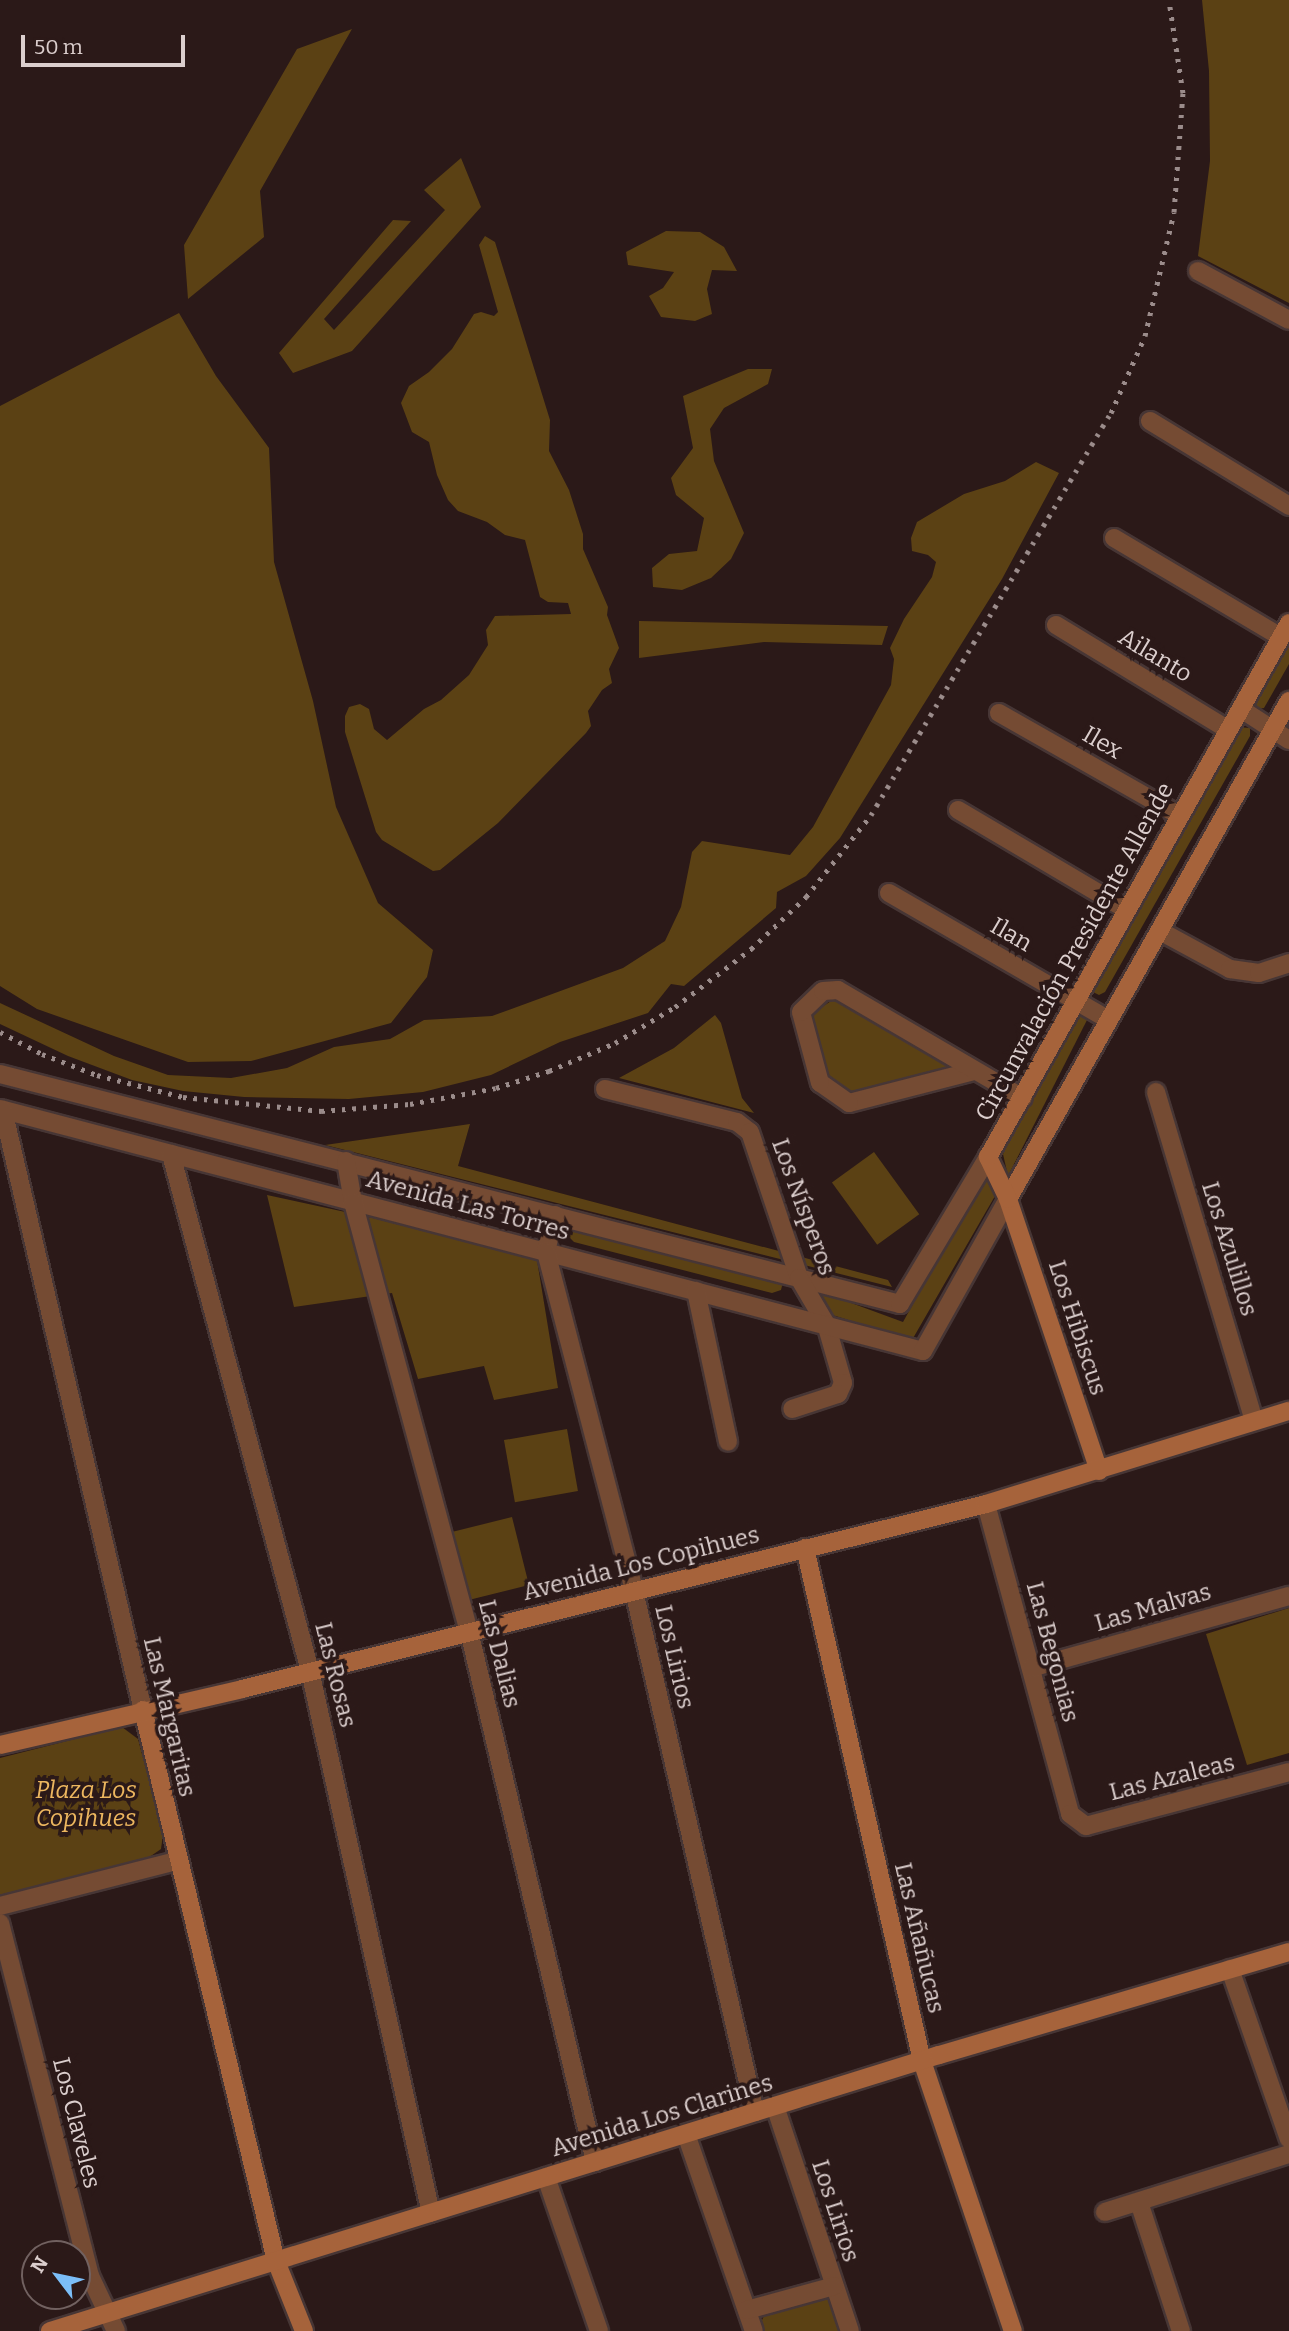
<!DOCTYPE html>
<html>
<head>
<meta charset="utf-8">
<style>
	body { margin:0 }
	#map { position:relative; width:1289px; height:2331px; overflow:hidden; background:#2b1918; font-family:Bitter,serif }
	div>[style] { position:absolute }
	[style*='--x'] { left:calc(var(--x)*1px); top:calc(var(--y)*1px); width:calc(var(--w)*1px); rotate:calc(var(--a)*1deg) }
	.green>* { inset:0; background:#5b4114; transform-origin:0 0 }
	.roads { filter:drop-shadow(2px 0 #473635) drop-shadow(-2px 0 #473635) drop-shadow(0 2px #473635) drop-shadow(0 -2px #473635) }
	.street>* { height:18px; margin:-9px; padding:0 9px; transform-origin:9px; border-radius:9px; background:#754b33 }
	.secondary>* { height:18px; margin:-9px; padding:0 9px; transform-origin:9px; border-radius:9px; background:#a6633b }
	.rail>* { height:5px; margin-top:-2.5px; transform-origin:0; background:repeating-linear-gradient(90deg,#9b8c8b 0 3.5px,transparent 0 10.5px) }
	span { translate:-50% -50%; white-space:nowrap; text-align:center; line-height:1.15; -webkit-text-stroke:7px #2b1918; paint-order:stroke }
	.street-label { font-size:24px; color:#dbcecd }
	.park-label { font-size:24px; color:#ecb65f; font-style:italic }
	.north { position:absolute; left:21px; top:2240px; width:70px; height:70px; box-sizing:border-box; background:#2b1918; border:2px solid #716160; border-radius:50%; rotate:302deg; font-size:19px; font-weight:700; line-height:28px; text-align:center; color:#dbcecd }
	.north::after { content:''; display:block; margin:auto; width:24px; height:32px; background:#7bbef8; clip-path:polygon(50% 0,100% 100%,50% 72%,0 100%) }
	.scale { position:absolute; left:21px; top:35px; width:164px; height:32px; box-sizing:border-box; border:4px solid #dbcecd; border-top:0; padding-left:9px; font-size:21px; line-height:24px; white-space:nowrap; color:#dbcecd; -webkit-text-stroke:5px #2b1918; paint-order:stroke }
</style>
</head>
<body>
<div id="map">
	<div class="green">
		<i style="clip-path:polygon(1202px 0,1289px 0,1289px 303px,1198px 256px,1210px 161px,1209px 71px)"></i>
		<i style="clip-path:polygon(352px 29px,260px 191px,264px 237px,188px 299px,184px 245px,297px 49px)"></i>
		<i style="clip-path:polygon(461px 158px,481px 207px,352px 351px,293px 373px,279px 353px,393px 220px,411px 221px,324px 319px,334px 330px,445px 210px,424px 190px)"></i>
		<i style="clip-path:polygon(666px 231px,700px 232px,724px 247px,737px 271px,712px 270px,707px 289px,712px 314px,695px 321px,661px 317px,649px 296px,663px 288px,674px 272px,628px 265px,626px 252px)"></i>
		<i style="clip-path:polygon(485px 236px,495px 242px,550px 420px,549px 451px,569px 490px,583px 534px,583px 549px,608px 607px,607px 615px,619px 648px,609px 669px,612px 683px,602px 690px,588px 711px,591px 726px,586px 733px,498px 823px,440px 870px,433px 871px,382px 840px,376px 832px,345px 732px,345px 716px,349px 707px,360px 704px,369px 709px,374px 729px,387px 740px,424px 709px,441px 700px,469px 675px,488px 645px,486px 630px,495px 616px,571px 614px,568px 603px,548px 602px,540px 597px,525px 540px,505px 535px,487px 522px,458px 511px,448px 500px,437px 475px,429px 442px,412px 432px,401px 403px,409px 386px,429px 372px,452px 349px,474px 314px,481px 312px,494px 316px,498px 312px,479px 245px)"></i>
		<i style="clip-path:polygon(179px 313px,216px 376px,269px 448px,274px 562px,313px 701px,336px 807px,378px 903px,433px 950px,427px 977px,391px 1023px,251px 1061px,188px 1062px,37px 1009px,0 986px,0 406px)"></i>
		<i style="clip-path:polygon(748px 369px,772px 369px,768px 384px,724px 408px,710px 429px,714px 461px,744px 533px,731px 559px,711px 578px,682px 590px,653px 587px,652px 568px,669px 554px,697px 551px,704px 518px,676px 495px,671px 478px,693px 448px,683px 396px)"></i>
		<i style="clip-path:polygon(1036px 462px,1059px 473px,1002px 579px,840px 838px,806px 876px,777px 892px,776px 908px,684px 986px,671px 984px,648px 1013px,560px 1042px,491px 1075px,423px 1092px,349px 1099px,244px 1097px,183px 1091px,132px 1080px,68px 1056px,0 1024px,0 1003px,114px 1056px,168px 1075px,231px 1078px,287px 1068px,334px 1047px,390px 1039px,424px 1020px,492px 1016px,623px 968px,665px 941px,681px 907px,692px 852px,702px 841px,790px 855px,813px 827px,891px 685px,894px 659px,890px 648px,904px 619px,932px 577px,936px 562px,928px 555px,912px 551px,911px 538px,917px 522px,964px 494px,1005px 481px)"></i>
		<i style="clip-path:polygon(639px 621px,888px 626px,882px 645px,764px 642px,639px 658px)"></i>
		<i style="clip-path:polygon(1289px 633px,1289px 664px,1264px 708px,1258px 709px,1253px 707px,1251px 700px)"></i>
		<i style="clip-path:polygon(1237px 727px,1250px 728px,1250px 736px,1105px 992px,1099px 995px,1091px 991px)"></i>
		<i style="clip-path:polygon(834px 999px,843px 999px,953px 1067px,851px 1095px,828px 1074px,810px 1015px)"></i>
		<i style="clip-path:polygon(1084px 1012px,1087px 1020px,1008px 1176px,1003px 1154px,1074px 1016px)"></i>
		<i style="clip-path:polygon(715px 1015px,721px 1023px,742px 1098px,754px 1113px,619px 1078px,674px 1048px)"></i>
		<i style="clip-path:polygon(470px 1124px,458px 1166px,888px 1280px,892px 1287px,325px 1145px)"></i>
		<i style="left:874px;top:1152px;width:77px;height:52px;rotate:54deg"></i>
		<i style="clip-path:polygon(987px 1171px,995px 1196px,912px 1340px,826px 1313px,816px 1290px,903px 1322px)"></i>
		<i style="clip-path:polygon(267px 1195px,373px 1218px,537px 1260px,558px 1388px,494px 1400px,484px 1366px,418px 1379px,392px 1293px,294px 1307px)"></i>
		<i style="clip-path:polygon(570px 1229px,783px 1282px,781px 1290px,772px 1293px,574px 1242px,568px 1236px)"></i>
		<i style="left:567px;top:1429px;width:63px;height:64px;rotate:80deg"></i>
		<i style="left:512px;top:1517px;width:70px;height:62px;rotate:76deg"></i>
		<i style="clip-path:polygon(1289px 1608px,1289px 1753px,1247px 1765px,1206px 1634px)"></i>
		<i style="clip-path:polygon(122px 1727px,138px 1739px,163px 1834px,161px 1849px,148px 1858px,0 1895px,0 1758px)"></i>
		<i style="clip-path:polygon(818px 2295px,828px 2299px,839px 2331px,762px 2331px,760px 2324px,765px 2314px)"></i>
	</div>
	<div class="roads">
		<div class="street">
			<i style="--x:1198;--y:271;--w:103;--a:28.3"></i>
			<i style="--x:1150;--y:421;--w:163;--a:31.4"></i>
			<i style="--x:1114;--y:538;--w:194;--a:30.7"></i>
			<i style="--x:1056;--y:625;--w:202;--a:31.3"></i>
			<i style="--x:1241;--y:709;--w:57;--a:32.9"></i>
			<i style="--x:999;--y:713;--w:208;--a:29.6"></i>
			<i style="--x:958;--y:810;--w:196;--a:30.6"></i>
			<i style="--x:889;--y:893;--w:254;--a:30"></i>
			<i style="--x:1160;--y:931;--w:80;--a:28.5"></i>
			<i style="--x:1230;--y:969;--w:29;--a:8"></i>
			<i style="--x:1259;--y:973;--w:32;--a:-18"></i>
			<i style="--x:974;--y:1071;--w:129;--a:165.6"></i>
			<i style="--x:849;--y:1103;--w:35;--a:-145"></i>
			<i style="--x:820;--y:1083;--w:73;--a:-105"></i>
			<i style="--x:801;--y:1012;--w:30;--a:-44"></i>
			<i style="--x:823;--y:991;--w:15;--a:-4"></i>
			<i style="--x:838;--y:990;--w:214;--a:30.3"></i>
			<i style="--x:0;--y:1074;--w:929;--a:14.34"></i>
			<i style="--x:900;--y:1304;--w:171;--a:-59.1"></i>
			<i style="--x:605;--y:1089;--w:136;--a:14"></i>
			<i style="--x:737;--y:1122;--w:16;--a:38"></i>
			<i style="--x:750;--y:1132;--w:154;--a:71.4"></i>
			<i style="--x:799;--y:1278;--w:53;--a:59.6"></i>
			<i style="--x:826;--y:1324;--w:61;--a:73.9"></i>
			<i style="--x:843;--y:1383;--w:12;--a:114"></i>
			<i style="--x:838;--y:1394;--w:48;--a:161.9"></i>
			<i style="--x:1156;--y:1092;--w:343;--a:73.4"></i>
			<i style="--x:0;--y:1109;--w:954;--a:14.69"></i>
			<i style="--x:923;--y:1351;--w:174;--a:-60.8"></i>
			<i style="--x:3;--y:1110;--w:616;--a:76.87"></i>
			<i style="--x:171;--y:1154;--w:535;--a:74.95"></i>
			<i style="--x:310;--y:1671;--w:555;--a:77.42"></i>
			<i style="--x:346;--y:1161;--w:42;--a:80.3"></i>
			<i style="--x:353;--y:1202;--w:444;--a:74.9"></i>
			<i style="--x:469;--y:1631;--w:546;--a:76.65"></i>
			<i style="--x:555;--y:1215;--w:38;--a:104"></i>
			<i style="--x:546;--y:1252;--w:350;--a:75.4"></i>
			<i style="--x:634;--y:1591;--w:535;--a:76.93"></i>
			<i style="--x:696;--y:1291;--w:154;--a:78"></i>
			<i style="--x:986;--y:1504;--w:321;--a:74.8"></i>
			<i style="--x:1070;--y:1814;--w:20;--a:37"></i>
			<i style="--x:1086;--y:1826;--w:210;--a:-14.9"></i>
			<i style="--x:1031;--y:1668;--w:268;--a:-15.6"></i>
			<i style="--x:0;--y:1906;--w:183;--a:-14.3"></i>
			<i style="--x:0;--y:1923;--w:364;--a:75.7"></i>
			<i style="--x:90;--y:2276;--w:61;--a:64.7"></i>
			<i style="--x:1230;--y:1969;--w:180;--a:70.9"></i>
			<i style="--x:775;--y:2106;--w:237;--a:71.6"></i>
			<i style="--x:686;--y:2134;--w:208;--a:71"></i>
			<i style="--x:546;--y:2177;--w:163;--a:71"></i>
			<i style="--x:1139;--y:2202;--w:136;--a:72"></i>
			<i style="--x:1105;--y:2212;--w:193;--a:-17.5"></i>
			<i style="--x:747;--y:2310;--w:90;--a:-15.4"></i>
		</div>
		<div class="secondary">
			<i style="--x:1008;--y:1199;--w:572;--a:-60.57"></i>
			<i style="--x:1099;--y:1471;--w:287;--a:-108.5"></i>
			<i style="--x:1008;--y:1199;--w:47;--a:-115.5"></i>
			<i style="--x:988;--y:1157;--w:613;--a:-60.59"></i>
			<i style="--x:805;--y:1548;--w:526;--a:77.15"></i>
			<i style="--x:922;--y:2061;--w:285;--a:71.4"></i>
			<i style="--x:143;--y:1710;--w:567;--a:76.43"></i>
			<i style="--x:276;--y:2261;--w:75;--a:68.2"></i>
			<i style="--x:0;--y:1745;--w:248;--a:-13"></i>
			<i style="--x:242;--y:1689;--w:767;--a:-13.96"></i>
			<i style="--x:986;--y:1504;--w:317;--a:-17.1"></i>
			<i style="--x:50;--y:2331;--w:931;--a:-17.25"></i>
			<i style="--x:939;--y:2055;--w:365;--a:-16.4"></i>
		</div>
	</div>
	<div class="rail">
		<i style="--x:0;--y:1032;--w:47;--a:27.6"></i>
		<i style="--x:42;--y:1054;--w:59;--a:20.9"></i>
		<i style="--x:97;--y:1075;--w:89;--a:14.3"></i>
		<i style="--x:183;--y:1097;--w:139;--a:5.8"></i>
		<i style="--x:321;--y:1111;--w:89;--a:-4.5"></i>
		<i style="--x:410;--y:1104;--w:87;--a:-10.5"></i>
		<i style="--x:496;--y:1088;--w:56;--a:-17.8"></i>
		<i style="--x:549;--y:1071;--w:72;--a:-23"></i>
		<i style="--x:615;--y:1043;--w:70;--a:-31"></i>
		<i style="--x:675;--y:1007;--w:96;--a:-37.3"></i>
		<i style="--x:751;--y:949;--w:76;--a:-43.4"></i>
		<i style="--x:806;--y:897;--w:105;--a:-51.6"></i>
		<i style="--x:871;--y:815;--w:468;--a:-59.2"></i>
		<i style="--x:1111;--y:413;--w:84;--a:-66.2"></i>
		<i style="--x:1145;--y:336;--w:127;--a:-76.8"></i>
		<i style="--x:1174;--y:212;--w:119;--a:-85.7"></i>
		<i style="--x:1183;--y:93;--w:94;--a:-98.6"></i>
	</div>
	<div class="street-label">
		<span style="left:1155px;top:656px;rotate:31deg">Ailanto</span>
		<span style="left:1102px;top:743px;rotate:30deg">Ilex</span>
		<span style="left:1011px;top:935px;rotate:30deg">Ilan</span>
		<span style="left:1075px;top:952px;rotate:-61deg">Circunvalación Presidente Allende</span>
		<span style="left:468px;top:1206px;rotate:15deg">Avenida Las Torres</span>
		<span style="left:803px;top:1207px;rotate:70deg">Los Nísperos</span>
		<span style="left:1229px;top:1249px;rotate:73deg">Los Azulillos</span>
		<span style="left:1077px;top:1328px;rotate:72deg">Los Hibiscus</span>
		<span style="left:641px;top:1564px;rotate:-14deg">Avenida Los Copihues</span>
		<span style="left:1153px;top:1608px;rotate:-16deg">Las Malvas</span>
		<span style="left:1052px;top:1652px;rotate:75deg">Las Begonias</span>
		<span style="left:499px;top:1654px;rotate:76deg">Las Dalias</span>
		<span style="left:674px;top:1657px;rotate:77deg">Los Lirios</span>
		<span style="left:335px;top:1675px;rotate:76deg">Las Rosas</span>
		<span style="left:169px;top:1717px;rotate:77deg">Las Margaritas</span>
		<span style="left:1172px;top:1778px;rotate:-14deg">Las Azaleas</span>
		<span style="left:919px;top:1938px;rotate:77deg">Las Añañucas</span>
		<span style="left:662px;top:2116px;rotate:-17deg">Avenida Los Clarines</span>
		<span style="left:76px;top:2123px;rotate:76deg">Los Claveles</span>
		<span style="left:835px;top:2211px;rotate:72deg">Los Lirios</span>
	</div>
	<div class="park-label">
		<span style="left:86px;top:1805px">Plaza Los<br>Copihues</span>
	</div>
	<div class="north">N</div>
	<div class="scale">50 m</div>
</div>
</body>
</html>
